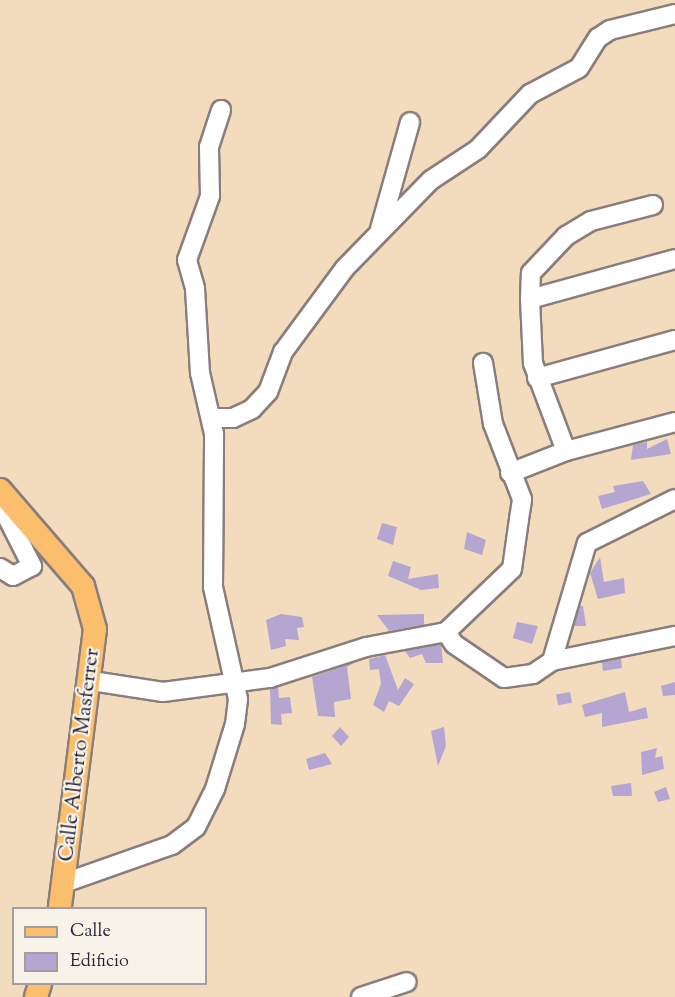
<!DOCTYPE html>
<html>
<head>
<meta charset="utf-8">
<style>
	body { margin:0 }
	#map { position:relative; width:675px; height:997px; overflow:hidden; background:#f3dbbe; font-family:"Sorts Mill Goudy",serif }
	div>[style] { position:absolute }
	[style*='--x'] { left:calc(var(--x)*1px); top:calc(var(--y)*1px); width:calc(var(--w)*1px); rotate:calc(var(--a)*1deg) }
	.building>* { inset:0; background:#b4a6d0; transform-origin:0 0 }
	.roads { filter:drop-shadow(2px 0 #8a7e7c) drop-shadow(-2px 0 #8a7e7c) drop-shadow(0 2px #8a7e7c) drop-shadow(0 -2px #8a7e7c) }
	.minor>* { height:18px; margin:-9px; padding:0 9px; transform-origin:9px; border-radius:9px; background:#fff }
	.major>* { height:22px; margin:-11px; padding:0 11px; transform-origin:11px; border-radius:11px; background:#fabe6d }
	span { translate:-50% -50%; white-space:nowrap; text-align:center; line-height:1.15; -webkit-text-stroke:4.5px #f7f3e8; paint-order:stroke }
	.street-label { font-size:21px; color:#22223b }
	.legend { position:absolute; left:12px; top:907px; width:195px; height:78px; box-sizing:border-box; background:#f7f3e8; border:2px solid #a29fa3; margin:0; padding:8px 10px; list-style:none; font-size:18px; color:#22223b }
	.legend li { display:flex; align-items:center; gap:12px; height:30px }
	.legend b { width:30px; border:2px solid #a29fa3 }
</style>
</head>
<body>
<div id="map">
	<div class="building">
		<i style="clip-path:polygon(667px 439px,671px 454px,631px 460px,633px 445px,647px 442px,647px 449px)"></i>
		<i style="clip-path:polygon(643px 481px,651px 494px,602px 509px,598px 496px,615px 492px,613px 486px)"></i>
		<i style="clip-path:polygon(382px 523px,397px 527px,393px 545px,377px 539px)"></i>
		<i style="clip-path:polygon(467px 532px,486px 540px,482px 555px,464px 549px)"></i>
		<i style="clip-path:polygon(600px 557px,604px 582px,624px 578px,625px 593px,598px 599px,590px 573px)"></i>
		<i style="clip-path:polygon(393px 561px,411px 567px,408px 579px,438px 574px,439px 588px,421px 590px,388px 576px)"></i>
		<i style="clip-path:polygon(580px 606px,583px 606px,586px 626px,574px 626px)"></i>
		<i style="clip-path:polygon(281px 614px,302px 617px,304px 627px,297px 628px,299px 640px,285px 639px,286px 646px,271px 650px,266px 620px)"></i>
		<i style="clip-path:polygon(424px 614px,424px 625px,389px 631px,377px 615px)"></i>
		<i style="clip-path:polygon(517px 622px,538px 626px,532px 644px,513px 638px)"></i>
		<i style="clip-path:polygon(441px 644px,443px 663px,426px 663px,422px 654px,410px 658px,405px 651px)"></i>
		<i style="clip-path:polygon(385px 655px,398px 690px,405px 678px,414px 684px,399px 706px,389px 701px,384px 712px,373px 705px,381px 684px,379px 669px,370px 670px,369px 659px)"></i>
		<i style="clip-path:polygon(621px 658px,622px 668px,603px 671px,602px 662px)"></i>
		<i style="clip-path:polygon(356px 662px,347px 667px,351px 699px,334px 702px,335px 717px,318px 716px,312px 677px)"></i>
		<i style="clip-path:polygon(675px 682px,675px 695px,663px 696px,661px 686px)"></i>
		<i style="clip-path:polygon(278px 687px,279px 698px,290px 697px,292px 713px,281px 714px,282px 725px,271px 724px,270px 689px)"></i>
		<i style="left:570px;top:692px;width:11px;height:14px;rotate:80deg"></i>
		<i style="clip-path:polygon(625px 692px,629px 712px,646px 707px,648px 718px,602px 727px,602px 713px,585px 717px,582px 705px)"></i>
		<i style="clip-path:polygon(340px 727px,349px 737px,341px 746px,332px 736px)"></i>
		<i style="clip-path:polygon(444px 727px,446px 746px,438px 766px,431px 731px)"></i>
		<i style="clip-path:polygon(657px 748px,655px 758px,662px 756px,664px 769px,642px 775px,641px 752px)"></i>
		<i style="clip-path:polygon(325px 753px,332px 764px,309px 770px,306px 759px)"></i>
		<i style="clip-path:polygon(631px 783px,632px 796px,613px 796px,611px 786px)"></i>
		<i style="clip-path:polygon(666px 787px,670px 799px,658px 802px,654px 792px)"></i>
	</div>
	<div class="roads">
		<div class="minor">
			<i style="--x:380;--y:229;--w:111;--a:-74.3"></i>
			<i style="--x:530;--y:299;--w:26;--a:-88"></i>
			<i style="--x:531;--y:273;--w:51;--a:-46.6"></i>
			<i style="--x:566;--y:236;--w:29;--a:-31"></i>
			<i style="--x:591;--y:221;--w:64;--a:-14.5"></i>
			<i style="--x:537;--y:378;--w:143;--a:-15.4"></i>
			<i style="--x:212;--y:418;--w:21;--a:0"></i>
			<i style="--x:233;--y:418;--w:21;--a:-25"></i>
			<i style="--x:252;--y:409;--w:23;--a:-47"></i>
			<i style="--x:268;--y:392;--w:43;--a:-69.4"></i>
			<i style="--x:283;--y:352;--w:104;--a:-53.6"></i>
			<i style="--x:345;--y:268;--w:123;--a:-45.7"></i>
			<i style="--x:431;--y:180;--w:56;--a:-33.4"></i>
			<i style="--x:478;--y:149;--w:76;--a:-46.6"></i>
			<i style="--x:530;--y:94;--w:55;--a:-28"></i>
			<i style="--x:579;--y:68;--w:36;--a:-58"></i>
			<i style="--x:598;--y:38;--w:14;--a:-34"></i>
			<i style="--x:610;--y:30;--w:67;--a:-13.8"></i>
			<i style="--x:566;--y:451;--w:94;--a:-110.6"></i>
			<i style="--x:533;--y:363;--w:64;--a:-92.7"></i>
			<i style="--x:530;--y:299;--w:150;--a:-15.4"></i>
			<i style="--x:510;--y:473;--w:60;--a:-21.4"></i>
			<i style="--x:566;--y:451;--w:113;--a:-14.9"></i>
			<i style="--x:0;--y:503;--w:71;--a:63.1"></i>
			<i style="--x:32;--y:566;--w:21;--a:152"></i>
			<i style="--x:13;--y:576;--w:15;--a:-148"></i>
			<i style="--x:446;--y:632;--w:14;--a:56"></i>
			<i style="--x:454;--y:644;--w:60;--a:34.2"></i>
			<i style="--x:504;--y:678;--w:29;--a:-8"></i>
			<i style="--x:533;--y:674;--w:23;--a:-34"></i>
			<i style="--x:552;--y:661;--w:123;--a:-73.5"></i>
			<i style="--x:587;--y:543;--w:98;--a:-26.6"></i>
			<i style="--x:552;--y:661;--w:126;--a:-11.5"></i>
			<i style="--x:92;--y:681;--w:72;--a:8.8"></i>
			<i style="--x:163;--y:692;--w:108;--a:-7.5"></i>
			<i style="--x:270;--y:678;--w:101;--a:-17.9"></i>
			<i style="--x:366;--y:647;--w:81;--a:-10.6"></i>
			<i style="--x:446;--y:632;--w:91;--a:-43.7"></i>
			<i style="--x:512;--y:569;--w:50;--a:-82"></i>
			<i style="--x:519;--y:519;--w:20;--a:-81"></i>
			<i style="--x:522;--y:499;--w:80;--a:-111.1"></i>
			<i style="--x:493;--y:424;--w:62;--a:-99.3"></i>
			<i style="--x:64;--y:883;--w:114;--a:-19.4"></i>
			<i style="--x:172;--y:845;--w:30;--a:-37"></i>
			<i style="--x:196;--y:827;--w:42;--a:-63.4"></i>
			<i style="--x:215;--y:789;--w:68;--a:-72.9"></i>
			<i style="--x:235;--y:724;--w:25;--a:-83"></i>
			<i style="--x:238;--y:699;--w:115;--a:-102.6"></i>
			<i style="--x:213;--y:587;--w:153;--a:-89.6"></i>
			<i style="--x:214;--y:434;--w:63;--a:-102.9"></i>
			<i style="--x:200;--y:373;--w:85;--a:-93.4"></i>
			<i style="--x:195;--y:288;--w:29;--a:-106"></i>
			<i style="--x:187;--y:260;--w:68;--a:-70.2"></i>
			<i style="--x:210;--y:196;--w:49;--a:-91.2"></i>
			<i style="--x:209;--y:147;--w:39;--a:-72"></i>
			<i style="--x:361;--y:997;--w:48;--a:-18.1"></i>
		</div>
		<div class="major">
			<i style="--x:0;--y:490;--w:127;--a:49.2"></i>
			<i style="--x:83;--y:586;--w:45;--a:74.4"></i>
			<i style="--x:95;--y:629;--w:281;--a:97.2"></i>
			<i style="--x:36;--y:997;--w:14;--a:-73"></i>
		</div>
	</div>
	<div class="street-label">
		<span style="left:80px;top:755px;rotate:-83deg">Calle Alberto Masferrer</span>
	</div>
	<ul class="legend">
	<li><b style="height:8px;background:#fabe6d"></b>Calle</li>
	<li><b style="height:16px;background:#b4a6d0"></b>Edificio</li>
	</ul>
</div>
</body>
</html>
